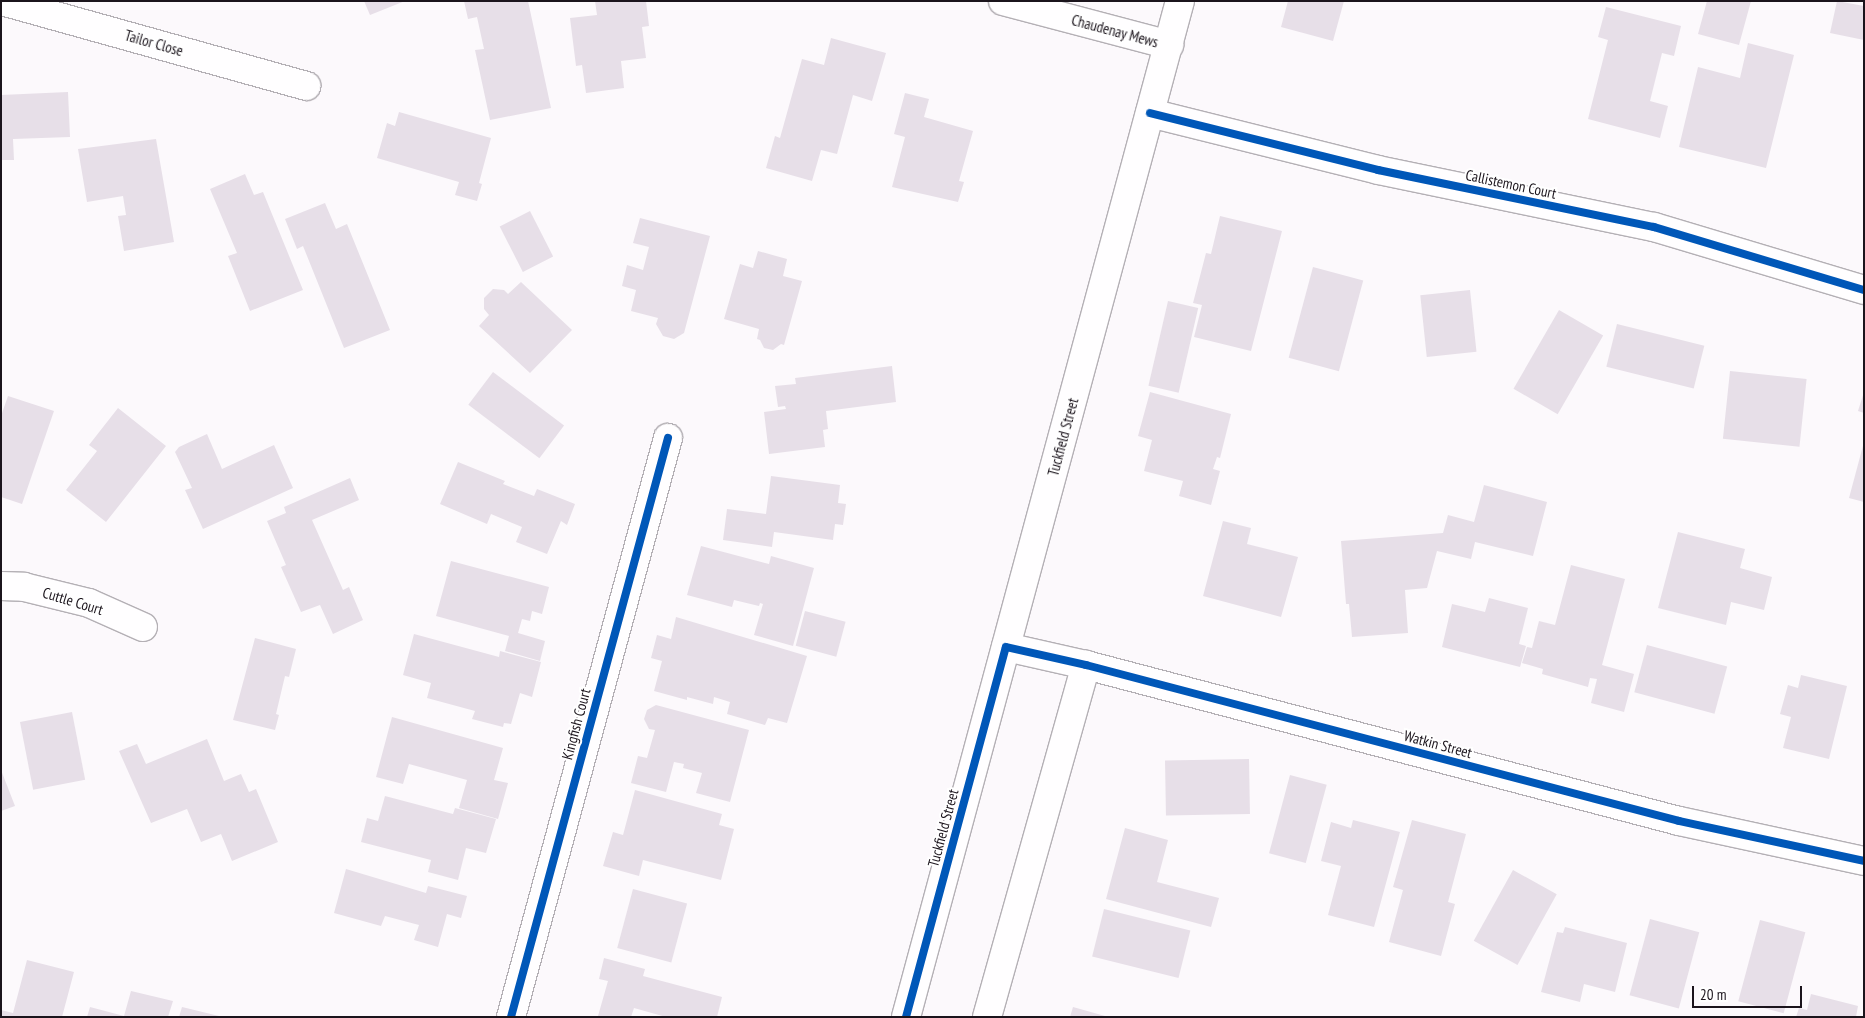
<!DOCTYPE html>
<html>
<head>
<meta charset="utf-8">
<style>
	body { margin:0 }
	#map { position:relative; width:1865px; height:1018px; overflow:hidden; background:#fcf9fc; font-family:"PT Sans Narrow",sans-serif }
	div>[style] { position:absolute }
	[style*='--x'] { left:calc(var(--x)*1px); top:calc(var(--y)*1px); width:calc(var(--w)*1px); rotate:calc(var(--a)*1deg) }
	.building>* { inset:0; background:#e7dfe8; transform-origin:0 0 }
	.roads { filter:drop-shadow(1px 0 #b4b0b5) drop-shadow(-1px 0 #b4b0b5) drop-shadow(0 1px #b4b0b5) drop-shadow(0 -1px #b4b0b5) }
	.street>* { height:28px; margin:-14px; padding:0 14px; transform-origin:14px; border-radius:14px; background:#fffeff }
	.secondary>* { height:28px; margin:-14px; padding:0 14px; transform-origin:14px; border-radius:14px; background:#fffeff }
	.cycleway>* { height:8px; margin:-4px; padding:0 4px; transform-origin:4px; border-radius:4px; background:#0057b8 }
	span { translate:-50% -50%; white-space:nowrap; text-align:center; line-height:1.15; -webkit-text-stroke:4px #fff; paint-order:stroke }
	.street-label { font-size:15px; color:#1b141c }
	.frame { position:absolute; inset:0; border:2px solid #1b141c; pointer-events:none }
	.scale { position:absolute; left:1692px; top:986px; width:110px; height:22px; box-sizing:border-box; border:2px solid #1b141c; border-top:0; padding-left:6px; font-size:15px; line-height:18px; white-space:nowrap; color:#1b141c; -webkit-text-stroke:4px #fff; paint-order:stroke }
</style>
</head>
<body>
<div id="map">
	<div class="building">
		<i style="clip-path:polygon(364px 1px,405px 1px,370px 15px)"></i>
		<i style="clip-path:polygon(464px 1px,528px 1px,551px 108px,490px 120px,475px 50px,484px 49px,477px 17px,468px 19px)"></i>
		<i style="clip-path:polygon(595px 1px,646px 1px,649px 26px,642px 27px,646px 58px,621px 61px,624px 88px,586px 93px,582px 65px,576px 66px,570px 18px,597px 15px)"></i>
		<i style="clip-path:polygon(1288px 1px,1344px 1px,1333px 41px,1281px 27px)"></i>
		<i style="clip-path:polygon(1707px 1px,1751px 1px,1739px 45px,1698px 34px)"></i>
		<i style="clip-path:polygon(1837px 1px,1864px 6px,1864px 40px,1830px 33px)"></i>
		<i style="clip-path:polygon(1606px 7px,1681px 26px,1674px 56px,1662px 53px,1650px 101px,1668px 106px,1660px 138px,1588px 119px,1608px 40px,1598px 37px)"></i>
		<i style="clip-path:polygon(831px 38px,886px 53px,872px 101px,853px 95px,837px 154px,821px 150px,812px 181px,766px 168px,775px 136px,780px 138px,802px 59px,824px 65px)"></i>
		<i style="clip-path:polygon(1748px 43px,1794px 55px,1766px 168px,1679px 147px,1698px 67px,1740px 78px)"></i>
		<i style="clip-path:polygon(68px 92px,70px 137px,13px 139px,14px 160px,1px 160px,1px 95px)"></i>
		<i style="clip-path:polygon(905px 93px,929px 99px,924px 117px,973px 131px,959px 181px,964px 182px,958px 202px,892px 187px,905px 137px,894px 134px)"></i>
		<i style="clip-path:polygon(399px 112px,491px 138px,479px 183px,482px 184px,477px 201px,455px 195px,459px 182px,377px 158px,387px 123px,395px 126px)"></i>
		<i style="clip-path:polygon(156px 139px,174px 242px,124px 251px,118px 216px,126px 215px,123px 196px,87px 202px,78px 149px)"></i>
		<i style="clip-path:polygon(245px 174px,254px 195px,263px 192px,303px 290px,250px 311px,228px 256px,237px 253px,210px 189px)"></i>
		<i style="clip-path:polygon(325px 203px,336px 229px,347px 224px,390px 330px,344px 348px,303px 246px,297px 249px,285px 219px)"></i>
		<i style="left:530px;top:211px;width:51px;height:34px;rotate:63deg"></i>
		<i style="clip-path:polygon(1220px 216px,1282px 231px,1251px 351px,1194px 337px,1202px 305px,1193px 303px,1206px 253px,1211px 254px)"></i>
		<i style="clip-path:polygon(640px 218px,710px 236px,684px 333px,674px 339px,663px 336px,656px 324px,658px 318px,631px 311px,636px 290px,622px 286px,627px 265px,643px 270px,649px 247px,633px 243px)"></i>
		<i style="clip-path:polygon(758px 251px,787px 259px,783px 276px,802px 281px,784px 345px,781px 344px,773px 350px,764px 348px,760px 340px,757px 339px,759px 329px,724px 319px,740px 264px,753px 268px)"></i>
		<i style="left:1313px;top:267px;width:52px;height:94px;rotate:15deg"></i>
		<i style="clip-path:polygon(521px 282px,572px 330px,530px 373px,479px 326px,489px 315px,484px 309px,484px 298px,493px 289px,504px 290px,508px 294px)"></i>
		<i style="left:1470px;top:290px;width:62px;height:50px;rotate:84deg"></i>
		<i style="left:1168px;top:301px;width:31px;height:87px;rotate:13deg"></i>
		<i style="left:1559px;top:310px;width:51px;height:91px;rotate:30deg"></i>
		<i style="left:1617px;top:324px;width:90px;height:44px;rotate:14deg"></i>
		<i style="clip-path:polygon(892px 366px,896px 402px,826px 411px,828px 429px,823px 430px,825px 447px,769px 454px,764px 412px,786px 409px,785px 406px,778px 407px,775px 386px,796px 384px,795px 378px)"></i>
		<i style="left:1730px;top:371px;width:77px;height:68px;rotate:6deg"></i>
		<i style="left:493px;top:372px;width:89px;height:41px;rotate:37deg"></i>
		<i style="clip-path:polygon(1150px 392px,1231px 414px,1220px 458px,1217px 457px,1213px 469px,1220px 471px,1211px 505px,1179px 496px,1183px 481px,1144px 471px,1152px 440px,1138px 436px)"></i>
		<i style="clip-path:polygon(1864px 392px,1864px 413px,1858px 411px)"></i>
		<i style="clip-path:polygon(8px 396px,54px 411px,22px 504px,1px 497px,1px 416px)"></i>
		<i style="clip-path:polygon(118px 408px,166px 446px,106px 522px,66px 490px,97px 451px,89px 445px)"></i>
		<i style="clip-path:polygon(207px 434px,222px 469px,274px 445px,293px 488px,203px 529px,185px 490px,192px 488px,175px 452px,179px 447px)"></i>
		<i style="clip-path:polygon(1864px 442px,1864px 502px,1849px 498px)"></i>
		<i style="clip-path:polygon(458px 462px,505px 481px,503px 484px,534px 496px,537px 489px,575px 504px,567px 525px,561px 521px,547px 554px,516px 542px,522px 527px,491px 514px,487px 524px,440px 504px)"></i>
		<i style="clip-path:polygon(771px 476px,840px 485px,838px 503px,846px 504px,843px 525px,835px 524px,833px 540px,774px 532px,772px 547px,723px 540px,727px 509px,766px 514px)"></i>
		<i style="clip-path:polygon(350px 478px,359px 500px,312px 520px,343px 590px,349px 587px,363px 620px,333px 634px,320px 605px,301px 612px,281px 567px,286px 565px,267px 521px,286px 513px,284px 507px)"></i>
		<i style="clip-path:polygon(1484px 485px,1547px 502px,1533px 556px,1475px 542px,1471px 559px,1437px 551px,1427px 588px,1405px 590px,1408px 633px,1352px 637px,1349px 604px,1346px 604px,1341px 541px,1443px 533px,1448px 515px,1474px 522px)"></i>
		<i style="clip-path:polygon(1223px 521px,1251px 528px,1247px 544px,1298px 557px,1281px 617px,1203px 596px)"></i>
		<i style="clip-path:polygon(1678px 532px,1745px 549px,1740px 568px,1772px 577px,1764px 610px,1731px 602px,1726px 625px,1658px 608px)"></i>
		<i style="clip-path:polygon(701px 546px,769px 564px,771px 556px,814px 568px,793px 646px,754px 635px,763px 604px,760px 603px,759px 606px,734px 600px,732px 607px,687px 595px)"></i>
		<i style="clip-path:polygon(451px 561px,549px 587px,542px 614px,532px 611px,530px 621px,522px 619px,518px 633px,545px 641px,540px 661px,505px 651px,509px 636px,436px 616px)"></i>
		<i style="clip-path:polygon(1571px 565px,1625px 579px,1602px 665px,1634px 674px,1624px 712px,1591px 703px,1597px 679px,1590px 678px,1588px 687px,1542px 674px,1543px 669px,1522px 663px,1527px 647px,1532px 648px,1539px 621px,1555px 625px)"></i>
		<i style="clip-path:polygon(1489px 598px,1528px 608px,1519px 644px,1526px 646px,1520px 667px,1442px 647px,1452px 604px,1485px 612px)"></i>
		<i style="left:805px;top:611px;width:42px;height:36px;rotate:15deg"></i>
		<i style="clip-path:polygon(676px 617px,807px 656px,787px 723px,768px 718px,765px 725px,727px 714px,730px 702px,714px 697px,713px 704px,687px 697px,687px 700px,654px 691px,662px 661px,651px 658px,657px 635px,671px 639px)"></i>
		<i style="clip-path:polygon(414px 634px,499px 657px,500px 651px,541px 662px,532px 697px,520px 693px,511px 724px,504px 723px,503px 727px,472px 719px,475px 711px,427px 698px,431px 683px,403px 675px)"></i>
		<i style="clip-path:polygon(255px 638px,296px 649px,289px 677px,285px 676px,276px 714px,279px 715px,275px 730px,233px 720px)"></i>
		<i style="left:1647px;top:645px;width:83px;height:49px;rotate:15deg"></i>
		<i style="clip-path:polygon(1801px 675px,1847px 686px,1829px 759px,1783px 748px,1791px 717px,1780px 714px,1788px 685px,1798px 688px)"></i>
		<i style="clip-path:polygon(656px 705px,749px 730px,730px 802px,696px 793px,702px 773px,683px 768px,684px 764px,674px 762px,666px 792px,631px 783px,638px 756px,647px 758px,655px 730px,649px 729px,644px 719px,647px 710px)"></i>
		<i style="left:72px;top:712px;width:69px;height:53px;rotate:79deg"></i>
		<i style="clip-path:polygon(392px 717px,503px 748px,494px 780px,508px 783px,498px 819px,459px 808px,467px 780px,409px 764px,403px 784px,376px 777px)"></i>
		<i style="clip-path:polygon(207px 739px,224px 781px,241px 774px,249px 792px,256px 789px,278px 842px,232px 861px,221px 834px,201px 842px,187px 809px,151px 823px,119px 751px,137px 744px,146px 764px)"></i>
		<i style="left:1249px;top:759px;width:55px;height:84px;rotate:89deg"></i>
		<i style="clip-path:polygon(1px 770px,15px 806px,1px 811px)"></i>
		<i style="left:1290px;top:775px;width:38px;height:81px;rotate:15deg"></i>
		<i style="clip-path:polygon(635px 790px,722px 814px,719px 825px,734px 829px,721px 880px,643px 860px,639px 876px,603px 866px,613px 832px,623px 835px)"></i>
		<i style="clip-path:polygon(385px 796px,453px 814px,455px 808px,496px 819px,486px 853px,466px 848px,458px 880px,428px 872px,431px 860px,361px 842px,367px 818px,378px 821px)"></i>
		<i style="clip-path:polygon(1353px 820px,1400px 832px,1374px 927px,1328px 915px,1341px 866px,1321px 861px,1331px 822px,1351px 828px)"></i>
		<i style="clip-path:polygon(1412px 820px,1466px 834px,1448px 902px,1455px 904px,1441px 956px,1389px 942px,1403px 890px,1393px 887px)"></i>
		<i style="clip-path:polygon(1125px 828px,1168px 840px,1157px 882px,1219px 898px,1211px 927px,1106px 899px)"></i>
		<i style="clip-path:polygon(346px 869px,426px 893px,428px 886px,467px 896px,461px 918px,447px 914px,438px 947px,414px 940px,419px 925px,385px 916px,381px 926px,334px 913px)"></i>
		<i style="left:1513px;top:870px;width:50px;height:81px;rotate:29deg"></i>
		<i style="left:633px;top:889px;width:56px;height:61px;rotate:15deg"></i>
		<i style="left:1104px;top:909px;width:89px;height:49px;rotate:14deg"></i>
		<i style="left:1650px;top:919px;width:51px;height:79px;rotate:15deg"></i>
		<i style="left:1760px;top:920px;width:47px;height:84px;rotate:15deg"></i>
		<i style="clip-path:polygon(1565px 927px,1627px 943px,1615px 992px,1584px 984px,1580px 1002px,1541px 992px,1557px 932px,1563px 933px)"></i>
		<i style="clip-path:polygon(604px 958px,645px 969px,643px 976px,722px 997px,717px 1017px,666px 1017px,634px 1008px,631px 1017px,598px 1016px,608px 981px,599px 979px)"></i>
		<i style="clip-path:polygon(27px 960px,74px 972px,62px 1017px,1px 1017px,1px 1010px,13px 1013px)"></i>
		<i style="clip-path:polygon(131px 991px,173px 1001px,168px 1017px,87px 1017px,90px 1007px,124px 1016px)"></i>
		<i style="clip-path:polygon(1811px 994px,1858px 1006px,1856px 1017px,1796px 1017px,1799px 1008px,1807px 1010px)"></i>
		<i style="clip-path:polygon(182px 1007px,219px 1016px,219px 1017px,179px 1017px)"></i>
		<i style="clip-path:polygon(1073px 1007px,1105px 1016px,1105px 1017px,1070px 1017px)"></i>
	</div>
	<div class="roads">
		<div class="street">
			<i style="--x:2;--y:1;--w:316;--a:15.6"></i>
			<i style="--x:1003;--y:1;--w:172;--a:14.8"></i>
			<i style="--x:1150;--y:113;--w:235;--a:14"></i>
			<i style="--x:1378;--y:170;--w:282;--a:11.7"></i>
			<i style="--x:1654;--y:227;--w:219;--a:16.7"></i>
			<i style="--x:1;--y:586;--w:23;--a:2"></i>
			<i style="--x:24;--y:587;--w:67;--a:13.8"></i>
			<i style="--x:89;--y:603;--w:59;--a:24"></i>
			<i style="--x:1006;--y:647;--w:82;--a:12.7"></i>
			<i style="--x:1086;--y:665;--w:613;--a:14.74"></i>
			<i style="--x:1679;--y:821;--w:189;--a:12.2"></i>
			<i style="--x:511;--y:1017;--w:600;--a:-74.83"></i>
			<i style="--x:987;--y:1017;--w:366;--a:-74.3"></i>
		</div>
		<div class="secondary">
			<i style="--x:906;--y:1017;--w:1052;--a:-74.91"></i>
		</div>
	</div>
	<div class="cycleway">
		<i style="--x:1150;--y:113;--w:235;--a:14"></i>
		<i style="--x:1378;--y:170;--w:282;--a:11.7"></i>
		<i style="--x:1654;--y:227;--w:219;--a:16.7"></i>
		<i style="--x:511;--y:1017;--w:600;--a:-74.83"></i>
		<i style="--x:906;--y:1017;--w:383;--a:-74.9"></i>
		<i style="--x:1006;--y:647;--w:82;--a:12.7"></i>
		<i style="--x:1086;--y:665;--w:613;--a:14.74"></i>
		<i style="--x:1679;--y:821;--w:189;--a:12.2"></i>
	</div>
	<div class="street-label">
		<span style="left:1115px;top:31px;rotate:15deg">Chaudenay Mews</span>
		<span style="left:154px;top:43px;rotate:16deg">Tailor Close</span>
		<span style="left:1511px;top:184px;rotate:12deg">Callistemon Court</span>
		<span style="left:1063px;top:437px;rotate:-75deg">Tuckfield Street</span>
		<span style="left:73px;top:601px;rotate:17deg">Cuttle Court</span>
		<span style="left:576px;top:724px;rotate:-75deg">Kingfish Court</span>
		<span style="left:1438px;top:744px;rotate:15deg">Watkin Street</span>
		<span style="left:943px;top:828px;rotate:-75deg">Tuckfield Street</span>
	</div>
	<div class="frame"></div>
	<div class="scale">20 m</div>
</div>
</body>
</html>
